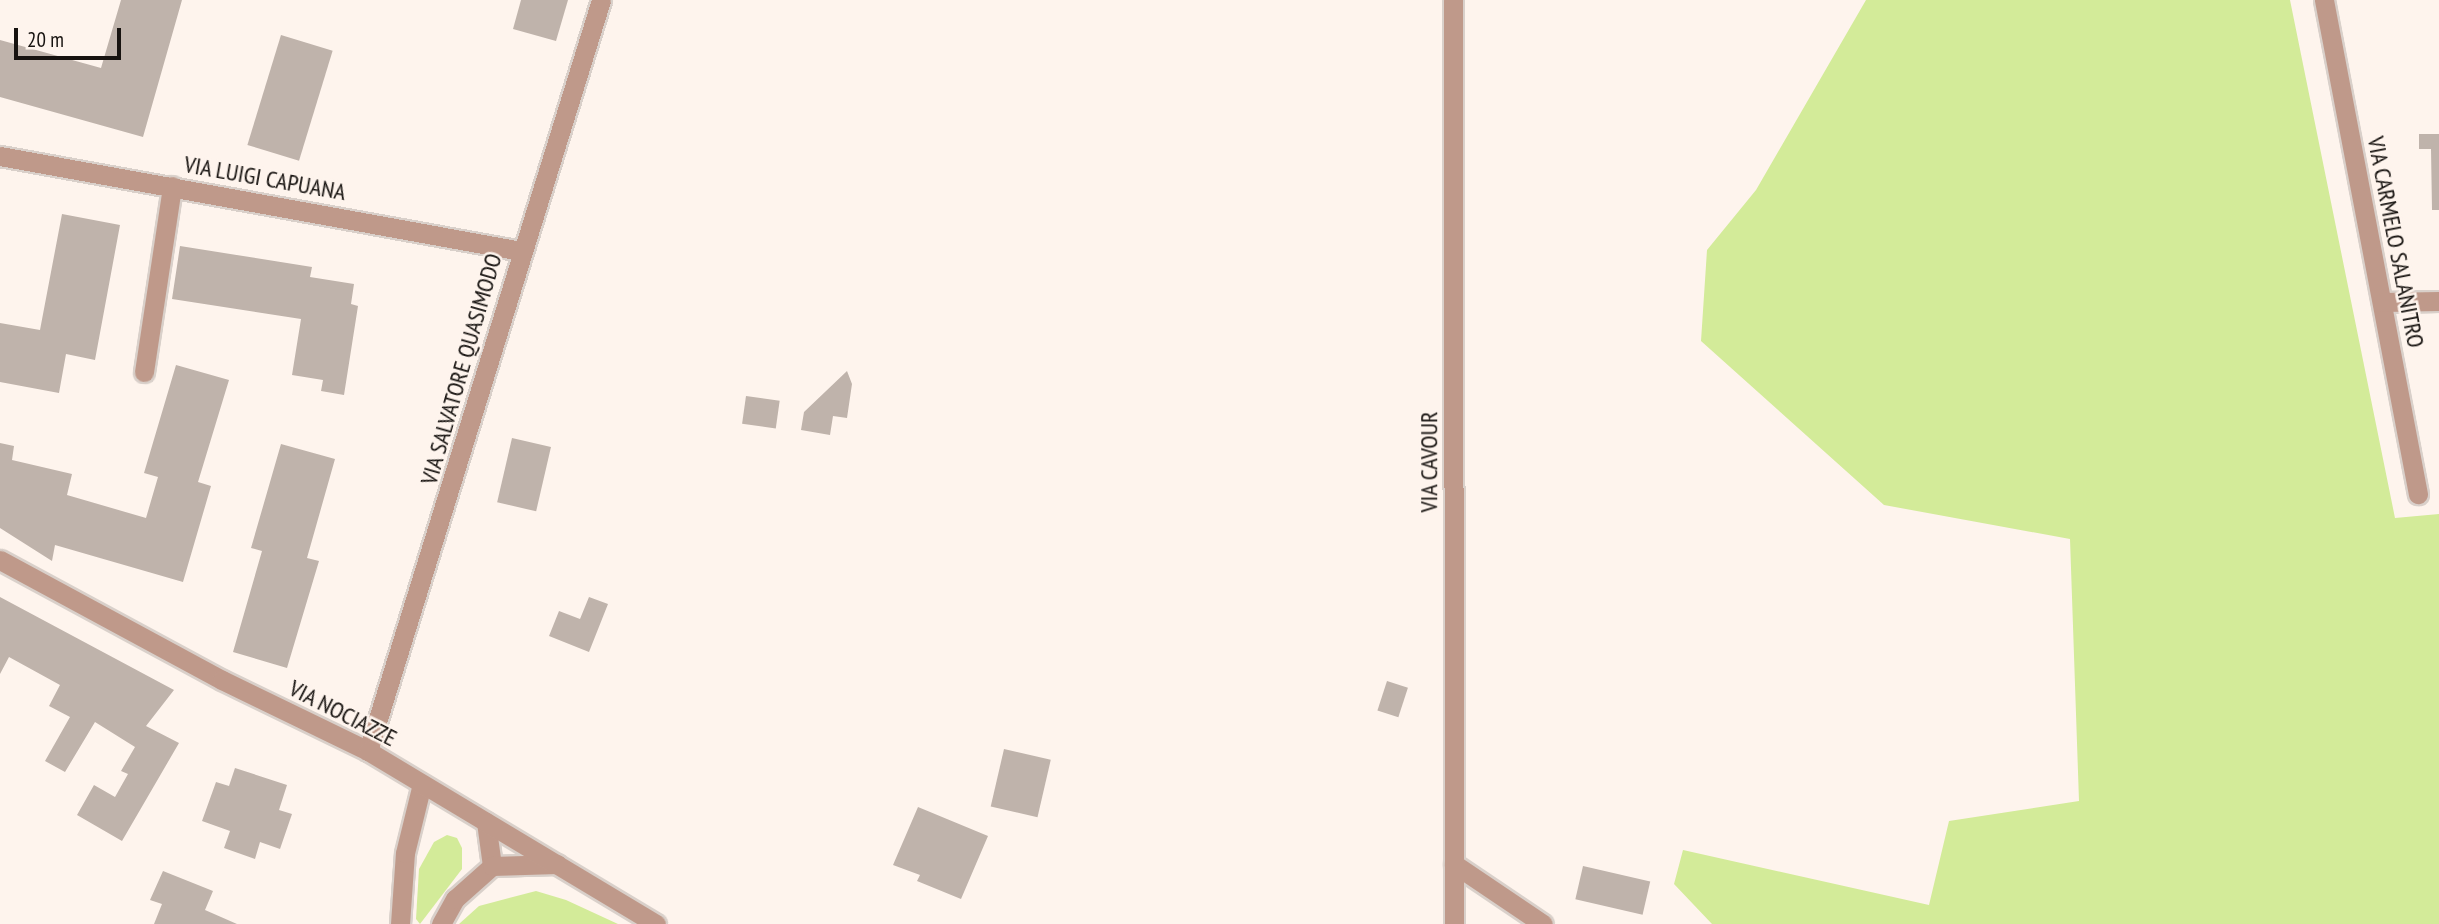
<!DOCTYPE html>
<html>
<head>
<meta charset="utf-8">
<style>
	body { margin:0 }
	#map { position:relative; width:2439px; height:924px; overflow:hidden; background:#fef4ed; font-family:"PT Sans Narrow",sans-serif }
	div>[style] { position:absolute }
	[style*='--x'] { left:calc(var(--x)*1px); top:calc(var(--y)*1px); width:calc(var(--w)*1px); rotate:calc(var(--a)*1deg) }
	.green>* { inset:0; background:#d3eb99 }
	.building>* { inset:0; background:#bfb3ab; transform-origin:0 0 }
	.roads { filter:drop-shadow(2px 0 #d9d0ca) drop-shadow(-2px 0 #d9d0ca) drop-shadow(0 2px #d9d0ca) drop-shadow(0 -2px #d9d0ca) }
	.service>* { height:19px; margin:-9.5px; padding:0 9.5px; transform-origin:9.5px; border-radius:9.5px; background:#bf998a }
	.minor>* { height:19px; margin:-9.5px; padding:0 9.5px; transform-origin:9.5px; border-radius:9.5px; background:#bf998a }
	.tertiary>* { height:19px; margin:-9.5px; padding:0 9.5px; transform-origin:9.5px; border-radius:9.5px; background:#bf998a }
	span { translate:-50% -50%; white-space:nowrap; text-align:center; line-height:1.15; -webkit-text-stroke:5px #fef4ed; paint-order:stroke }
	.street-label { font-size:24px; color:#171310 }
	.scale { position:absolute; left:14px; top:28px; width:107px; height:32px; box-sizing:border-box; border:4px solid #171310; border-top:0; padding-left:9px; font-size:21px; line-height:24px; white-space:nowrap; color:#171310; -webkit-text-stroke:5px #fef4ed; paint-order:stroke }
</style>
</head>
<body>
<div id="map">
	<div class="green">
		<i style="clip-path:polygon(1866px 0,2290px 0,2395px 518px,2439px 514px,2439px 924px,1712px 924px,1674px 884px,1683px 850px,1929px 905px,1949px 821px,2079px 801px,2070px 539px,1884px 505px,1701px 341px,1707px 250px,1756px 190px)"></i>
		<i style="clip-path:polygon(447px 835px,457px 838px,462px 848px,462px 869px,420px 924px,416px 919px,419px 869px,434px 842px)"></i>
		<i style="clip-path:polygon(536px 891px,566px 900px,618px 924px,459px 924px,479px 906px)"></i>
	</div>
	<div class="building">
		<i style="clip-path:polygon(121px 0,182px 0,143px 137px,0 97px,0 40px,101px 68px)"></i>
		<i style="clip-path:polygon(521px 0,568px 0,556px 41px,513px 29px)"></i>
		<i style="left:281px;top:35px;width:54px;height:115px;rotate:17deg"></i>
		<i style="clip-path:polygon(2419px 134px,2439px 134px,2439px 210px,2432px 210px,2431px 149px,2419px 149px)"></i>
		<i style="clip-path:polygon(62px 214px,120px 225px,95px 360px,66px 354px,59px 393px,0 382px,0 323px,40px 330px)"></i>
		<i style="clip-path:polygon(180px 246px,312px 267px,310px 277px,354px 284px,351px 304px,358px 306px,344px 395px,321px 391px,323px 380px,292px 375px,301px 319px,172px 299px)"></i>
		<i style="clip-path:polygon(176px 365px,229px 380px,198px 482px,211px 486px,183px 582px,55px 545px,52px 561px,0 528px,0 443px,14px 446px,12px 460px,72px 474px,67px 495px,146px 518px,158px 477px,144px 473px)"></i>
		<i style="clip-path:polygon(847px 371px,852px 384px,847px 418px,833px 416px,830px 435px,801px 430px,804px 412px)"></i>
		<i style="left:746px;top:396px;width:34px;height:28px;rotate:8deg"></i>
		<i style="left:512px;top:438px;width:40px;height:66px;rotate:13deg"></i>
		<i style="clip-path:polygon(281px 444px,335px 459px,307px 558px,319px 561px,287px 668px,233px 652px,262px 551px,251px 548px)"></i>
		<i style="clip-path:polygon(0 597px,174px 690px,146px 726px,179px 743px,122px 841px,77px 815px,94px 785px,115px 797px,128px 774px,121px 771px,135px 747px,95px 722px,65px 772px,45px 761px,70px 717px,49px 706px,60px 685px,9px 657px,0 674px)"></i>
		<i style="clip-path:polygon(589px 597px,608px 604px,589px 652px,549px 636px,559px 611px,580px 619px)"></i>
		<i style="left:1387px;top:681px;width:22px;height:31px;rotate:18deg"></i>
		<i style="left:1004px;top:749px;width:48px;height:59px;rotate:13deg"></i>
		<i style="clip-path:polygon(235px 768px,287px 785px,279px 810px,292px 814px,280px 849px,260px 842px,255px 859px,224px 848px,230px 831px,202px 821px,216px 782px,229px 786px)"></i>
		<i style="clip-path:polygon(918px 807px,988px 836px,961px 899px,917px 881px,920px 875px,893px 865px)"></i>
		<i style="left:1583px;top:866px;width:69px;height:34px;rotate:13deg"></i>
		<i style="clip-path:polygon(163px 871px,213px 891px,205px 910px,237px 924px,154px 924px,162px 904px,150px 900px)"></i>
	</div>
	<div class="roads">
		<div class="service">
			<i style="--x:144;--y:372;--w:188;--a:-81.4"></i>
			<i style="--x:1454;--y:864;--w:107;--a:34"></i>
		</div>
		<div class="minor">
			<i style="--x:2324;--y:0;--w:503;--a:79.23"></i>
			<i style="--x:0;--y:156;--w:530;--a:10.33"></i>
			<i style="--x:2383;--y:302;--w:56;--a:-1"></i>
			<i style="--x:368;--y:751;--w:786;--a:-72.76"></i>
			<i style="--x:486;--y:822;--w:44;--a:82.2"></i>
			<i style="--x:400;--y:924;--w:71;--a:-86"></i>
			<i style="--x:405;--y:853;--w:71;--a:-76.2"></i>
			<i style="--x:441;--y:924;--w:29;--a:-61"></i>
			<i style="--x:455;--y:899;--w:50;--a:-41.7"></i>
			<i style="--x:492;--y:866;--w:65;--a:-1.8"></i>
		</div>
		<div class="tertiary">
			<i style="--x:1453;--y:0;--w:924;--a:89.94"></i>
			<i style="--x:0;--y:560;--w:252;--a:28.4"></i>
			<i style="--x:222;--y:680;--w:162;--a:25.9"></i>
			<i style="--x:368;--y:751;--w:336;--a:31"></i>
		</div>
	</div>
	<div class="street-label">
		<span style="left:265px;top:178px;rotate:10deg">VIA LUIGI CAPUANA</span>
		<span style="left:2396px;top:242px;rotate:79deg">VIA CARMELO SALANITRO</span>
		<span style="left:461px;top:369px;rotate:-74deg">VIA SALVATORE QUASIMODO</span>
		<span style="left:1429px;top:462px;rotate:-90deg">VIA CAVOUR</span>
		<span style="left:343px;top:713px;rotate:27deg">VIA NOCIAZZE</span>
	</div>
	<div class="scale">20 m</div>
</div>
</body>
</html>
